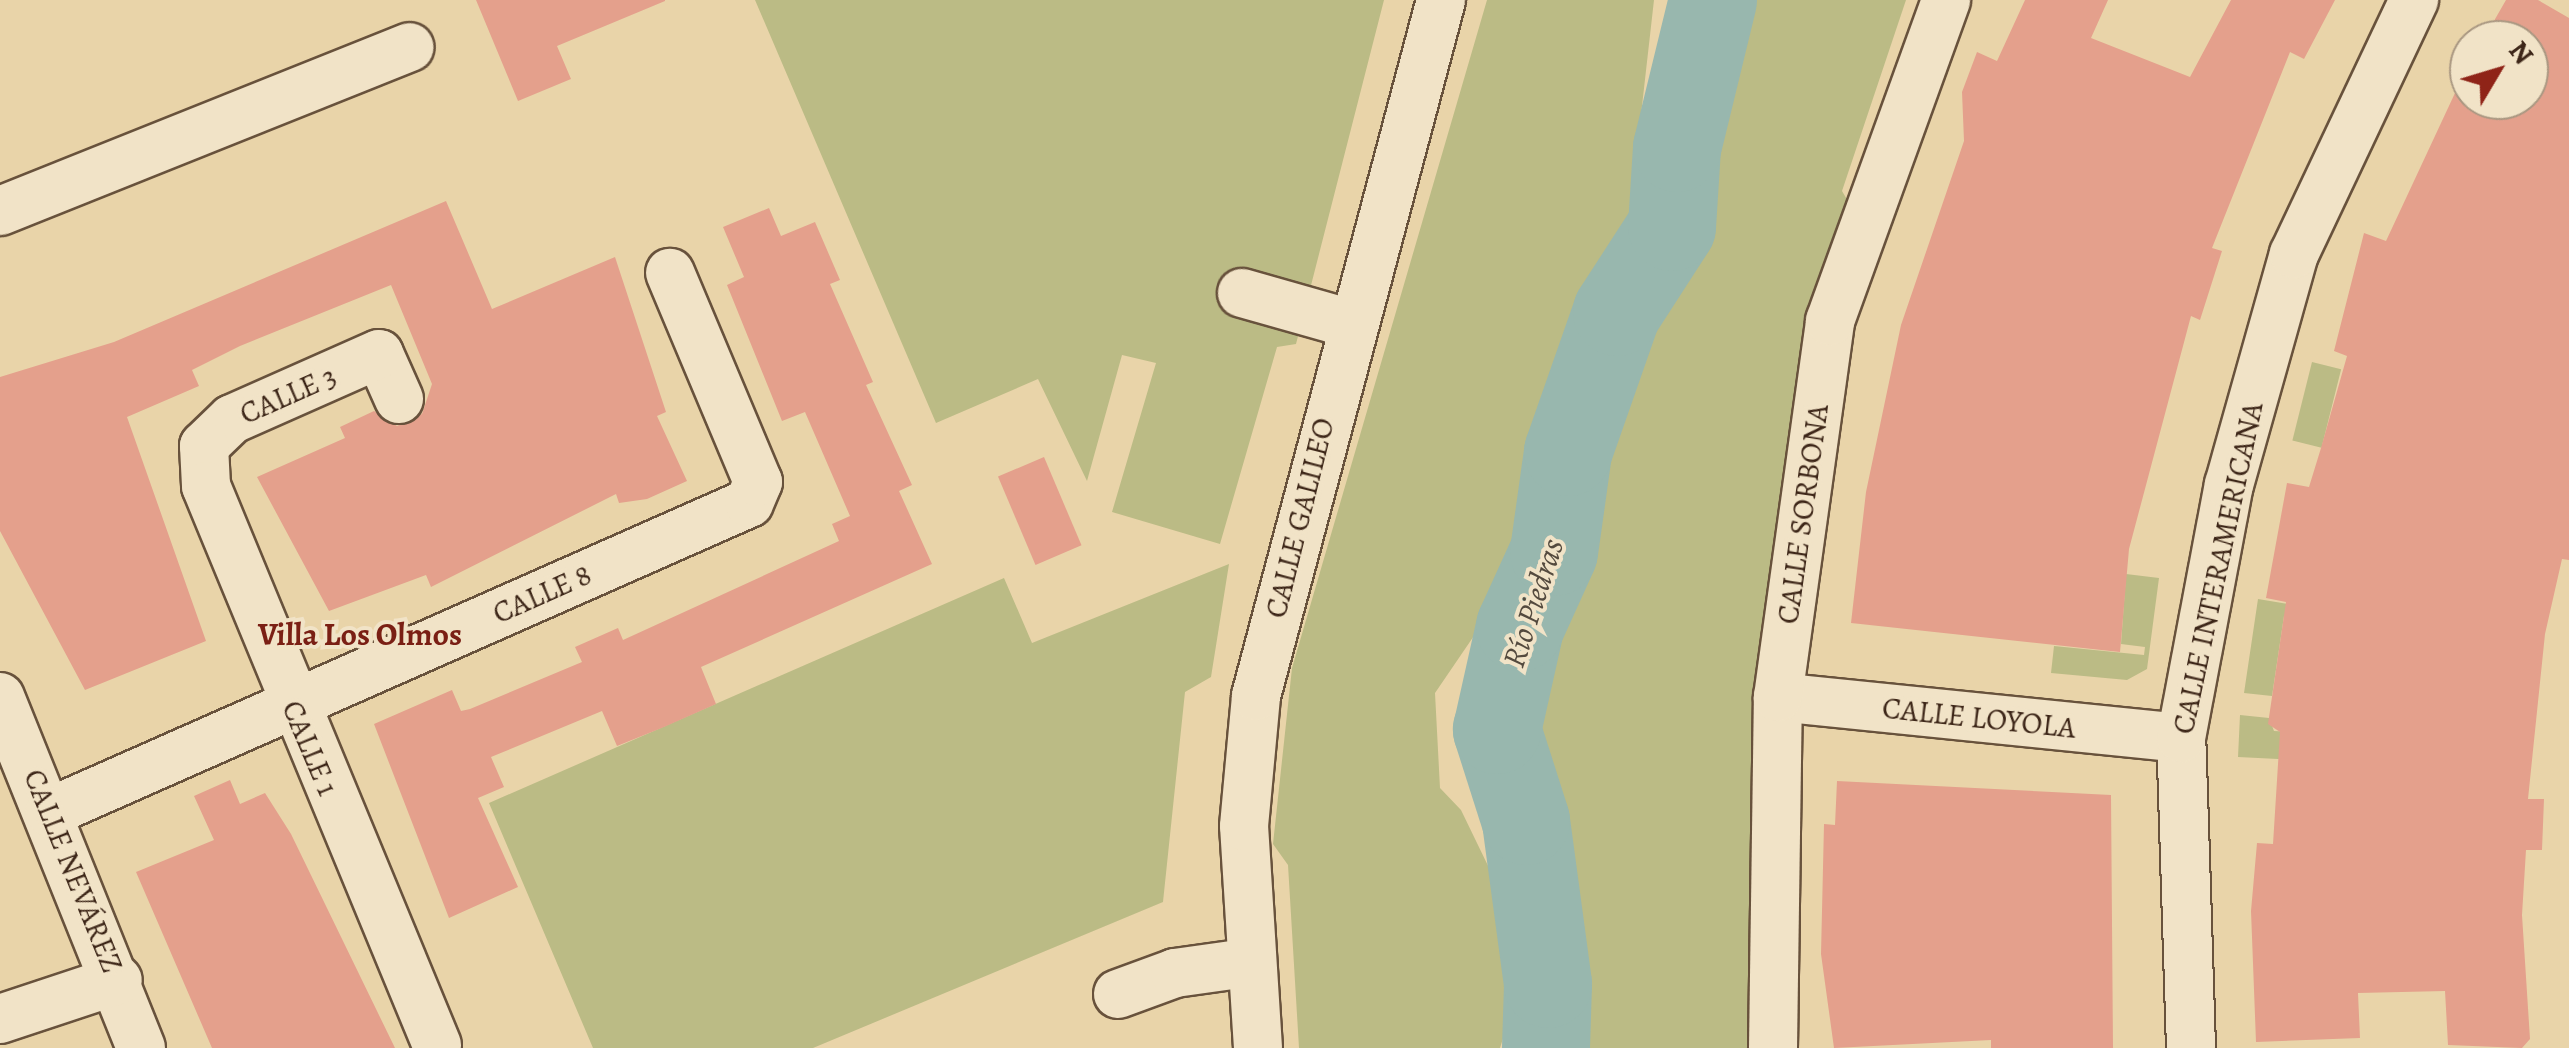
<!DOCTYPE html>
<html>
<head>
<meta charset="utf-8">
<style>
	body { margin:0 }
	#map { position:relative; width:2569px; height:1048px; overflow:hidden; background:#e9d4a9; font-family:Alegreya,serif }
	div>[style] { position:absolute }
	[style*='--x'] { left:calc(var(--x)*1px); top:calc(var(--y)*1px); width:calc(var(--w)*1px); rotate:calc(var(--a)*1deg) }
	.green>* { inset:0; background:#bbbb85; transform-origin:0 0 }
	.river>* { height:88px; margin:-44px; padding:0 44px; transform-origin:44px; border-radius:44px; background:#98b7ae }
	.building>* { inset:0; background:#e4a08c; transform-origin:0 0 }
	.roads { filter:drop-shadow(2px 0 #68523c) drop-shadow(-2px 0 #68523c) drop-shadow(0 2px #68523c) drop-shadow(0 -2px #68523c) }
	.minor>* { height:48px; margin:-24px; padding:0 24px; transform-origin:24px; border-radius:24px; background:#f1e3c7 }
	span { translate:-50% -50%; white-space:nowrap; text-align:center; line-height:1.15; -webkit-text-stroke:8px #f1e3c7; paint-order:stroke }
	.street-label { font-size:30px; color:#3d2618 }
	.water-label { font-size:32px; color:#544a3e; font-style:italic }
	.neighbourhood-label { font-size:32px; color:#7a1f14; font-weight:700 }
	.north { position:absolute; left:2449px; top:20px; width:100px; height:100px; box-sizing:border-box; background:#f1e3c7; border:2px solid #a99781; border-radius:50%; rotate:52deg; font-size:28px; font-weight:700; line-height:40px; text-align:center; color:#3d2618 }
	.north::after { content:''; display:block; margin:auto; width:35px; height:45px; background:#8f2418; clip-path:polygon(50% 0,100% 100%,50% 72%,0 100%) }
</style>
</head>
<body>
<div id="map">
	<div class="green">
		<i style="clip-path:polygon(755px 0,1384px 0,1296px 344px,1277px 347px,1220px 544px,1112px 512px,1156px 363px,1122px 355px,1087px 481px,1038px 379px,936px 423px)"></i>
		<i style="clip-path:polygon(1487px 0,1654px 0,1637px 150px,1656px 165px,1656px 200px,1641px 235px,1586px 291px,1510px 583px,1435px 693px,1440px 788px,1461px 810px,1522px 936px,1524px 972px,1500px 1048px,1299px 1048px,1288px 865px,1273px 844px,1292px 668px)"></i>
		<i style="clip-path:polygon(1751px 0,1906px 0,1842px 191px,1872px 242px,1830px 276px,1760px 1048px,1568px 1048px,1572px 967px,1547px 909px,1565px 869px,1564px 825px,1540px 740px,1534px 638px,1566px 567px,1585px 478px,1579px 456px,1630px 393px,1647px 317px,1688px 231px,1665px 213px,1670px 167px,1703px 144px)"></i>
		<i style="left:2312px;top:362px;width:30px;height:81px;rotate:14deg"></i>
		<i style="clip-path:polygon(1229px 564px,1211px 677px,1185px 692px,1163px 902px,813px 1048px,593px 1048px,489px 803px,1004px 578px,1032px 643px)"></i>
		<i style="clip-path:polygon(2126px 574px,2159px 578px,2147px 669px,2127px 680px,2051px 673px,2054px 646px,2144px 655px,2145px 647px,2121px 644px)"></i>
		<i style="clip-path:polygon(2258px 599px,2411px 624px,2398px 765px,2238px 757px,2240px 715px,2269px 718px,2274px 731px,2366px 736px,2378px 657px,2345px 652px,2349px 625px,2284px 616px,2272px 696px,2244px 693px)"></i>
	</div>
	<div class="river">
		<i style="--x:1546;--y:1048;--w:64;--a:-88.2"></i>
		<i style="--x:1548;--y:984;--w:164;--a:-97.7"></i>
		<i style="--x:1526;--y:821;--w:96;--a:-107.7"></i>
		<i style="--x:1497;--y:730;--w:106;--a:-77.4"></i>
		<i style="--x:1520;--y:627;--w:82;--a:-65.6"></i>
		<i style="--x:1554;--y:552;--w:101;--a:-82"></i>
		<i style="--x:1568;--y:452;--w:148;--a:-70.7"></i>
		<i style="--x:1617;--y:312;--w:101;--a:-57.1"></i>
		<i style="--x:1672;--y:227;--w:79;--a:-86.4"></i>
		<i style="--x:1677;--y:148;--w:152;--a:-76.3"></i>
	</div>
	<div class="building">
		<i style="clip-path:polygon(476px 0,665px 0,665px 1px,557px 46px,571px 79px,518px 101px)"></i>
		<i style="clip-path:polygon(2025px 0,2108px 0,2091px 38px,2190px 77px,2231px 0,2335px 0,2304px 59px,2290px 52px,2212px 248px,2222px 251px,2200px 320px,2191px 316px,2129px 549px,2120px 652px,1851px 623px,1866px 492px,1901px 325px,1964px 141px,1962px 92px,1977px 52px,1997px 61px)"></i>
		<i style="clip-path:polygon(2506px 0,2538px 0,2569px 18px,2569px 560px,2562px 559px,2545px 634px,2528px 799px,2544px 799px,2542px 850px,2526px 850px,2522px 915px,2530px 1039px,2522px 1048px,2448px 1045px,2445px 991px,2358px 993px,2360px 1038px,2256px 1042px,2251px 911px,2257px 843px,2273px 844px,2280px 732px,2268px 724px,2286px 602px,2266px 598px,2287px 483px,2309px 487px,2321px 448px,2347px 356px,2334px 351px,2364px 233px,2386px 241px,2469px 63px,2469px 100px,2529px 100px,2529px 40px,2483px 40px)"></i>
		<i style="clip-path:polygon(446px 201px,492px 309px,615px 257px,666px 412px,657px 416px,687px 481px,647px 499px,619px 503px,616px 494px,431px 587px,426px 575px,329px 611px,257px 477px,345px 438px,340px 427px,374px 411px,397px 426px,422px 414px,432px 384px,391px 285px,240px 346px,192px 370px,199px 386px,127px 417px,206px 641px,85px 690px,0 531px,0 377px,114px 342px)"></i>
		<i style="clip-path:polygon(769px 208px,781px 236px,815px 222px,840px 280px,830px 284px,873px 382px,866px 385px,912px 485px,899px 491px,932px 564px,701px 667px,716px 704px,664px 727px,617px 746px,602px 711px,491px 757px,504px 787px,478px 798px,518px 887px,449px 918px,374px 724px,452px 690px,461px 711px,470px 709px,582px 662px,575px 647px,618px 628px,623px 640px,839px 541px,832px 524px,850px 516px,805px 412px,782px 421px,727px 285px,744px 277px,723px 227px)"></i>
		<i style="left:1044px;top:457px;width:96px;height:50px;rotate:67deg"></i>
		<i style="clip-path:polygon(230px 780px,240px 804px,265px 793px,291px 834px,395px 1048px,212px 1048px,136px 872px,214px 840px,194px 796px)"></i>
		<i style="clip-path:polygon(1837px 781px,2111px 795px,2113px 1048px,1991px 1048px,1991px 1040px,1834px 1048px,1821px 954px,1824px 824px,1835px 825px)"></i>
	</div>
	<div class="roads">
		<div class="minor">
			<i style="--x:0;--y:211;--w:441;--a:-21.8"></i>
			<i style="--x:1242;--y:293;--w:110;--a:15.8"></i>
			<i style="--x:399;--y:399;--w:49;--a:-114"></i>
			<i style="--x:379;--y:354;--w:161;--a:156.1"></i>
			<i style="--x:232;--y:419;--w:39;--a:136"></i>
			<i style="--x:204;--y:446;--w:40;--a:87.1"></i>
			<i style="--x:206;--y:486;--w:605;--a:67.55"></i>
			<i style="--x:0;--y:697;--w:378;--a:68.1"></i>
			<i style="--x:1778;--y:697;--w:405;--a:5.8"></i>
			<i style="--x:50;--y:812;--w:764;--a:-23.85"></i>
			<i style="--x:749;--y:503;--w:23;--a:-67"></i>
			<i style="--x:758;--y:482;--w:227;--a:-112.8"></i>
			<i style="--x:1118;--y:994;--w:61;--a:-20.2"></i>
			<i style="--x:1175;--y:973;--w:72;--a:-8"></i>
			<i style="--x:0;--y:1019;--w:124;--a:-18.3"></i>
			<i style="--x:1258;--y:1048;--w:222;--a:-93.6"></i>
			<i style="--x:1244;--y:826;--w:131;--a:-84.7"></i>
			<i style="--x:1256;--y:696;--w:720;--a:-75.11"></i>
			<i style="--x:1773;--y:1048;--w:351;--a:-89.2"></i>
			<i style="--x:1778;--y:697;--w:380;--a:-82.1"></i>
			<i style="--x:1830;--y:321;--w:341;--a:-70.1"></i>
			<i style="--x:2191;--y:1048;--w:310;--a:-91.8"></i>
			<i style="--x:2181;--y:738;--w:258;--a:-79.3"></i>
			<i style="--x:2229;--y:485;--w:240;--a:-74.3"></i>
			<i style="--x:2294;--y:254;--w:281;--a:-64.7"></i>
		</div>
	</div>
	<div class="street-label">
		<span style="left:288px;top:395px;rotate:-24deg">CALLE 3</span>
		<span style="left:1803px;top:514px;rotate:-82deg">CALLE SORBONA</span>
		<span style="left:1300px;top:518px;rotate:-76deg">CALLE GALILEO</span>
		<span style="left:2218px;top:568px;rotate:-78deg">CALLE INTERAMERICANA</span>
		<span style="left:542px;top:594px;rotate:-24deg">CALLE 8</span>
		<span style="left:1979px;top:718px;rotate:6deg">CALLE LOYOLA</span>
		<span style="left:310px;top:748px;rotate:67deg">CALLE 1</span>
		<span style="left:73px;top:871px;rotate:68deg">CALLE NEVÁREZ</span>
	</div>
	<div class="water-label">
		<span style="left:1533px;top:603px;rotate:-72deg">Río Piedras</span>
	</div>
	<div class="neighbourhood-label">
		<span style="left:360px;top:634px">Villa Los Olmos</span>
	</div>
	<div class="north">N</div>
</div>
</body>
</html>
